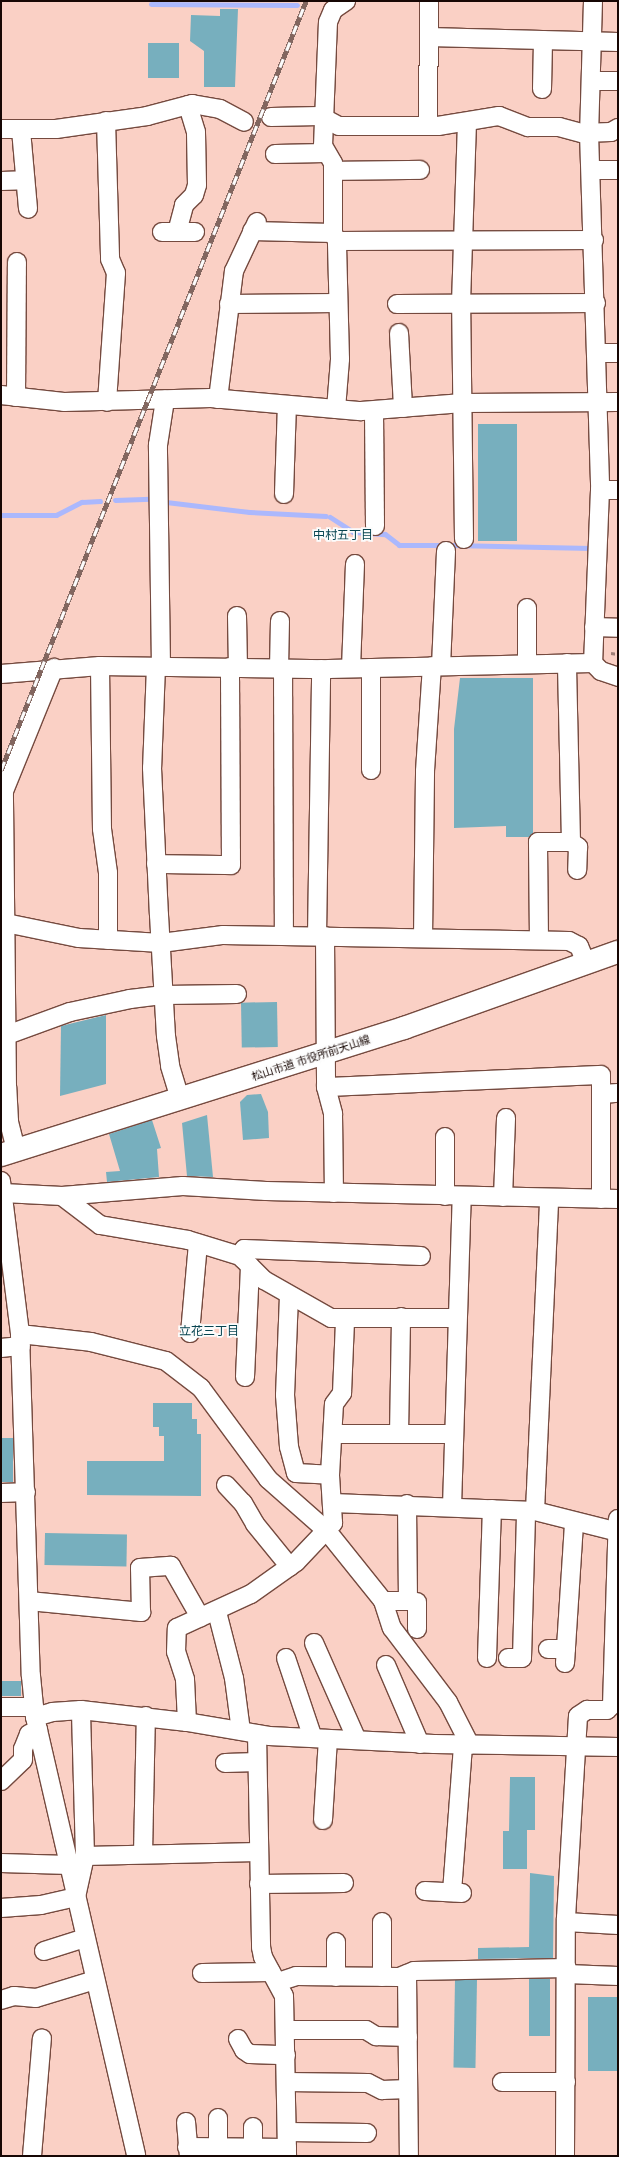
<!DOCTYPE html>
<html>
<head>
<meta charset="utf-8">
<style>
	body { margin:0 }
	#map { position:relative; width:619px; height:2157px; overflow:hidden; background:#fad0c5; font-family:"Noto Serif","Noto Sans JP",serif }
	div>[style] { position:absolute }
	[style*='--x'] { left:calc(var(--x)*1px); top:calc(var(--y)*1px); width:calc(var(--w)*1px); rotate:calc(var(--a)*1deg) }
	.stream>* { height:5px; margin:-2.5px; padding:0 2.5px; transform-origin:2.5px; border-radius:2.5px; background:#abb8fd }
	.building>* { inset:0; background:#77afbe; transform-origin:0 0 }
	.path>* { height:2.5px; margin-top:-1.25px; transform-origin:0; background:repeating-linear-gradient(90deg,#9e7e77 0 4px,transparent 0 6px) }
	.roads { filter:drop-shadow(1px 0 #754a3f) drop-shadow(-1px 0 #754a3f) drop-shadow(0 1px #754a3f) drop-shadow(0 -1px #754a3f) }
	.minor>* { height:18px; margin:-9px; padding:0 9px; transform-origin:9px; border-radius:9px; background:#fff }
	.tertiary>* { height:22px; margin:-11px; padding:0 11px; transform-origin:11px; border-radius:11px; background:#fff }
	.rail>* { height:4.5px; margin-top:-2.25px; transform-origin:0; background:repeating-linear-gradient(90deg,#fcfcfc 0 9px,#82665f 0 18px); box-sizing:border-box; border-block:1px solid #82665f }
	span { translate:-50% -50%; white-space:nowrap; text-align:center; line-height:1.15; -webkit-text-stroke:3.5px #fcfcfc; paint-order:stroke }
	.street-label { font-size:11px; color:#170704 }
	.neighbourhood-label { font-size:12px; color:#074450 }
	.frame { position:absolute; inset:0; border:2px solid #170704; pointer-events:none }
</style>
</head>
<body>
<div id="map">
	<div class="stream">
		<i style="--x:151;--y:4;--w:146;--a:0.4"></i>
		<i style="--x:115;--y:500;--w:36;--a:-2"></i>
		<i style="--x:166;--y:502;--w:84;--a:6.9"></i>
		<i style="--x:249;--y:512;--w:77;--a:3"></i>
		<i style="--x:1;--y:515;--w:55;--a:0"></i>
		<i style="--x:56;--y:515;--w:29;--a:-27"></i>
		<i style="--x:82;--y:502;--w:18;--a:-3"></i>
		<i style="--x:330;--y:517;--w:27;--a:33"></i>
		<i style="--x:353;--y:532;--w:32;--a:4"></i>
		<i style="--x:385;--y:534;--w:18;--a:38"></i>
		<i style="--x:399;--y:545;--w:47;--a:0"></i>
		<i style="--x:452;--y:545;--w:139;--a:1.2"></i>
	</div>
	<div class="building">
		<i style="clip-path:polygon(220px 9px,238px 9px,235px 87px,204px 87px,204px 51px,190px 41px,191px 15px,220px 16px)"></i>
		<i style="left:148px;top:43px;width:31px;height:35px"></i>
		<i style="left:478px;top:424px;width:39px;height:117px"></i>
		<i style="clip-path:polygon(460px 678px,533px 678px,533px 833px,529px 837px,506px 837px,506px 826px,454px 828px,454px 729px)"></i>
		<i style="left:277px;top:1002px;width:45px;height:36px;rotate:89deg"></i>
		<i style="clip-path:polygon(106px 1015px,106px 1084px,60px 1096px,61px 1026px)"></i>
		<i style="clip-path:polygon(261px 1094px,268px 1112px,269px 1138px,243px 1140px,240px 1102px,247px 1095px)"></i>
		<i style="clip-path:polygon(207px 1115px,213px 1177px,187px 1176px,182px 1123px)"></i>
		<i style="clip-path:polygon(152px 1120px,161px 1148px,157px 1149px,159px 1177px,107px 1182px,106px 1172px,120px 1171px,109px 1134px)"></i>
		<i style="clip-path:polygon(153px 1403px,192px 1403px,192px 1419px,197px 1419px,197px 1434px,201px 1434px,201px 1496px,87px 1495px,87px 1461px,164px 1461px,164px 1436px,159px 1436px,159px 1427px,153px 1427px)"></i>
		<i style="left:1px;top:1438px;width:12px;height:44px"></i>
		<i style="left:45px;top:1533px;width:82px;height:32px;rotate:1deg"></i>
		<i style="left:1px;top:1681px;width:20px;height:15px"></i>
		<i style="clip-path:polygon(510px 1777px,535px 1777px,535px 1830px,527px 1830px,527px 1869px,503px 1869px,503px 1831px,509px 1831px)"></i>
		<i style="clip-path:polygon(530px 1873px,554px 1876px,553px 1958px,478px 1959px,478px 1948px,529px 1947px)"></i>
		<i style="left:529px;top:1979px;width:21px;height:57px"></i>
		<i style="left:477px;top:1980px;width:88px;height:22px;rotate:91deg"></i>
		<i style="left:588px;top:1997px;width:30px;height:74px"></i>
	</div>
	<div class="path">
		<i style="--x:611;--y:653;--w:7;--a:8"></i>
	</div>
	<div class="roads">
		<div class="minor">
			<i style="--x:593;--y:1;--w:132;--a:91.7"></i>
			<i style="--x:589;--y:133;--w:357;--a:88.2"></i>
			<i style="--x:600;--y:490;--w:173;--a:92.3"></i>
			<i style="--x:593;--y:663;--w:11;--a:45"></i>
			<i style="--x:601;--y:671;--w:18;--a:19"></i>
			<i style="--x:429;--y:37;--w:189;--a:1.5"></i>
			<i style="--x:591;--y:81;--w:27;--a:0"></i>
			<i style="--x:542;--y:89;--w:49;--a:-88.8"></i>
			<i style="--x:271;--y:117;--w:49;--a:-1.2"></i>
			<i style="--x:320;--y:116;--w:21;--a:28"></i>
			<i style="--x:339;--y:126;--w:99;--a:0"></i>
			<i style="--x:438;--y:126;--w:62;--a:-9.3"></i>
			<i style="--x:499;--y:116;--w:31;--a:21"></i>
			<i style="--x:528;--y:127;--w:31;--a:0"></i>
			<i style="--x:559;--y:127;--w:24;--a:15"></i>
			<i style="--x:582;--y:133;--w:29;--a:-2"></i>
			<i style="--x:611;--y:132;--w:8;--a:-30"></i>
			<i style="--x:106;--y:121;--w:138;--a:88.3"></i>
			<i style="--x:110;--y:259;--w:15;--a:67"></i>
			<i style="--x:116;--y:273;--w:129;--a:94"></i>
			<i style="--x:428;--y:126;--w:125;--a:-89.5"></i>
			<i style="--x:1;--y:129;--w:55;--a:0"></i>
			<i style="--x:56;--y:129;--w:92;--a:-8.1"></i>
			<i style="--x:147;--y:116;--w:47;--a:-14.9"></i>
			<i style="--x:192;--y:104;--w:28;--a:10"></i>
			<i style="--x:220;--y:109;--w:27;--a:28"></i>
			<i style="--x:21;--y:130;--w:79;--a:84.9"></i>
			<i style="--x:275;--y:154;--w:50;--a:-1.1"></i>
			<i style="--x:591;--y:170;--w:27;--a:0"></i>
			<i style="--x:333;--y:171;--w:87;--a:-0.7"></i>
			<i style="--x:1;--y:181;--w:23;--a:-2"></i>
			<i style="--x:252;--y:231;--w:81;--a:1.4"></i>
			<i style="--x:333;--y:233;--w:9;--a:63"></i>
			<i style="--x:337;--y:241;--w:257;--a:-0.2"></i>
			<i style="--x:162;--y:232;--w:33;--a:0"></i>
			<i style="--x:177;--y:232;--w:28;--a:-75"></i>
			<i style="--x:184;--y:205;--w:14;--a:-45"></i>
			<i style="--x:194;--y:195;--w:10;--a:-73"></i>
			<i style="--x:197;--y:185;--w:53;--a:-91.1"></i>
			<i style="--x:196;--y:132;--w:28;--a:-107"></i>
			<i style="--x:333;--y:233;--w:70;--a:-90"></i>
			<i style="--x:333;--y:163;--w:20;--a:-120"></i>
			<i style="--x:323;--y:146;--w:124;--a:-87.7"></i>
			<i style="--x:328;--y:22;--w:13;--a:-67"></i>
			<i style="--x:333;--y:10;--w:16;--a:-35"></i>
			<i style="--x:229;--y:304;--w:108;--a:-0.5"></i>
			<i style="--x:397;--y:304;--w:199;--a:-0.3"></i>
			<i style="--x:399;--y:333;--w:75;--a:86.9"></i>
			<i style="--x:598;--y:353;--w:20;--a:0"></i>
			<i style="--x:1;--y:395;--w:63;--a:6.3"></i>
			<i style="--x:64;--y:402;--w:147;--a:-1.6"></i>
			<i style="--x:211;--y:398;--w:151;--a:5"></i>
			<i style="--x:361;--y:411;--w:102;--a:-4.5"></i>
			<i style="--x:463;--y:403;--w:155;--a:-0.4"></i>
			<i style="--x:16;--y:397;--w:135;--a:-89.6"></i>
			<i style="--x:218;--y:399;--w:129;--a:-82.9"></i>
			<i style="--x:234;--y:271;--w:54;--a:-64.9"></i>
			<i style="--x:336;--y:409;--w:50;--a:-85.4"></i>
			<i style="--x:340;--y:359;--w:118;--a:-91.5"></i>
			<i style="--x:374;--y:411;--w:115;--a:89.5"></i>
			<i style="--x:600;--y:490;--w:18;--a:0"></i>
			<i style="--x:284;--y:494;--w:89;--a:-88.1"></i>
			<i style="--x:464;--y:539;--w:236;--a:-90.7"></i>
			<i style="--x:461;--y:303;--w:181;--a:-88.1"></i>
			<i style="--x:237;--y:616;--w:51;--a:88.9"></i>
			<i style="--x:594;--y:627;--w:24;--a:2"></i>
			<i style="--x:527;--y:664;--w:56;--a:-90"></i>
			<i style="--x:100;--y:666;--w:163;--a:89.3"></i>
			<i style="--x:102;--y:829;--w:44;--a:82.2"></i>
			<i style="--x:108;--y:873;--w:67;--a:90"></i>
			<i style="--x:156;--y:666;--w:102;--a:92.2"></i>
			<i style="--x:152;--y:768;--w:147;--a:87.3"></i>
			<i style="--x:159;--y:915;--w:121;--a:86.7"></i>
			<i style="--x:166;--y:1036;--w:30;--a:82"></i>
			<i style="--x:170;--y:1066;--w:34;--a:73"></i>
			<i style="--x:441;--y:666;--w:115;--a:-87.5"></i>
			<i style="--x:161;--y:667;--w:222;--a:-90.8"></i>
			<i style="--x:158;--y:445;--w:46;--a:-81.2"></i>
			<i style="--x:279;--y:668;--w:47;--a:-88.8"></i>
			<i style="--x:283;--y:668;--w:267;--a:89.8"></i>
			<i style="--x:351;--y:668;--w:104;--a:-87.8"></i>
			<i style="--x:371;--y:668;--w:102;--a:90"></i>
			<i style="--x:1;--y:674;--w:99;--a:-4.6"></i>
			<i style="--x:100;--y:666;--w:228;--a:0.8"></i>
			<i style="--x:328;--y:669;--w:265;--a:-1.3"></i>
			<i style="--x:571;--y:842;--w:9;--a:36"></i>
			<i style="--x:578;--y:847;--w:23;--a:92"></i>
			<i style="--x:156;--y:864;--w:75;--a:0.8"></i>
			<i style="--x:231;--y:865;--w:198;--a:-90.3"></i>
			<i style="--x:1;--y:922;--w:80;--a:11.6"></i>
			<i style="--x:79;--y:938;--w:82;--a:3.5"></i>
			<i style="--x:161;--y:943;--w:63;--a:-7.4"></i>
			<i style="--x:223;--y:935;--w:346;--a:1"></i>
			<i style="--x:569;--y:941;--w:11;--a:27"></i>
			<i style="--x:579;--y:946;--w:18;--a:68"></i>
			<i style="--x:317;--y:936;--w:267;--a:-89.1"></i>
			<i style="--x:325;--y:936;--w:151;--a:89.6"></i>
			<i style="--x:326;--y:1087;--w:28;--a:75"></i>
			<i style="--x:333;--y:1114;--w:79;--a:89.3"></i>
			<i style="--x:423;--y:938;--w:167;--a:-89.3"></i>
			<i style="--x:425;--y:771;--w:105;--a:-86.2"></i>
			<i style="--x:539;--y:940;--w:98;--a:-90.6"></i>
			<i style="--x:538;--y:842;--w:33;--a:0"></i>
			<i style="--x:571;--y:842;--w:179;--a:-91.3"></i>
			<i style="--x:7;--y:1035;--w:67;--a:-20.1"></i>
			<i style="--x:70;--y:1012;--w:61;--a:-12.2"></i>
			<i style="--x:130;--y:999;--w:34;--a:-7"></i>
			<i style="--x:164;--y:995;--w:73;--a:-0.8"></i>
			<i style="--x:326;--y:1087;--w:275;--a:-2.5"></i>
			<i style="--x:601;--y:1075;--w:124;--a:90"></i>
			<i style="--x:602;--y:1094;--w:16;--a:-4"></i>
			<i style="--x:16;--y:1150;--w:30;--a:-104"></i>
			<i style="--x:9;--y:1121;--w:34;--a:-93"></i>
			<i style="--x:7;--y:1087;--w:296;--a:-90.6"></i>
			<i style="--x:4;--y:791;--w:133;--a:-67.9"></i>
			<i style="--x:1;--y:1181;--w:154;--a:82.9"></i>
			<i style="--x:20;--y:1334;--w:342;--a:88.2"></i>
			<i style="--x:31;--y:1676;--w:41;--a:84.4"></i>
			<i style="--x:35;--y:1717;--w:450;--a:77"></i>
			<i style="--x:3;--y:1193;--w:59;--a:2.9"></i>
			<i style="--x:62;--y:1196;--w:121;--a:-4.7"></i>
			<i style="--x:183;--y:1186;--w:83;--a:3.4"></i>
			<i style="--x:266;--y:1191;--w:352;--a:1.3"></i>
			<i style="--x:62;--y:1196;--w:48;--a:37.3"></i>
			<i style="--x:100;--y:1225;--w:89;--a:9.7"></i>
			<i style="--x:188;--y:1240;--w:54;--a:17.1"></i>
			<i style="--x:240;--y:1256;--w:34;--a:45"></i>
			<i style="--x:264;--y:1280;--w:77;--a:29.6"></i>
			<i style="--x:331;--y:1318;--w:126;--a:0"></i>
			<i style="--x:445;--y:1196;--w:59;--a:-90"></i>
			<i style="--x:503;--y:1197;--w:79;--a:-87.8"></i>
			<i style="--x:243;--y:1259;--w:10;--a:-84"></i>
			<i style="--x:244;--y:1249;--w:177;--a:2.3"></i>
			<i style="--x:289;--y:1296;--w:99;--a:92.3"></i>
			<i style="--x:285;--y:1395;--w:52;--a:85.6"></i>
			<i style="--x:289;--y:1447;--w:27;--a:75"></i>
			<i style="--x:296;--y:1473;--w:34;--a:3"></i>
			<i style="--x:190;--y:1333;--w:90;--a:-84.9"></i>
			<i style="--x:20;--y:1334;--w:71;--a:6.4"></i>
			<i style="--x:91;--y:1342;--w:77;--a:14.2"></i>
			<i style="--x:166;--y:1361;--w:44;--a:37.6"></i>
			<i style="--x:201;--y:1388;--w:113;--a:53.6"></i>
			<i style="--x:268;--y:1479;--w:79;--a:41.4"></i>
			<i style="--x:327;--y:1531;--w:90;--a:51.3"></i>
			<i style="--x:383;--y:1601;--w:28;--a:72"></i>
			<i style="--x:392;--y:1628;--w:93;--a:52.9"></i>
			<i style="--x:448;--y:1702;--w:48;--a:62.9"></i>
			<i style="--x:1;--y:1348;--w:20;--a:-6"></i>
			<i style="--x:245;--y:1377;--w:111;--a:-87.4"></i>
			<i style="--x:333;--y:1434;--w:121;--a:0"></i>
			<i style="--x:399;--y:1434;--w:117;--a:-89"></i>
			<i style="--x:226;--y:1485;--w:25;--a:47"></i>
			<i style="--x:243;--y:1503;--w:24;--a:60"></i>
			<i style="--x:255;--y:1524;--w:55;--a:50.9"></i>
			<i style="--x:1;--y:1493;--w:25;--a:-2"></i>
			<i style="--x:333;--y:1503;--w:202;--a:2.3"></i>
			<i style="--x:535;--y:1511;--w:86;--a:14.2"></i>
			<i style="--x:452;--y:1507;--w:311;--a:-88.2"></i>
			<i style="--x:535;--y:1511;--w:312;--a:-87.4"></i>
			<i style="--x:29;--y:1601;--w:113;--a:5.6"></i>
			<i style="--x:141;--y:1612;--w:44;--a:-91.3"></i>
			<i style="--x:140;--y:1568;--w:31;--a:-4"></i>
			<i style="--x:171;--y:1566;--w:59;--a:60.4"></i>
			<i style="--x:383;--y:1601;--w:25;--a:0"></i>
			<i style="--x:408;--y:1601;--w:97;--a:-90.6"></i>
			<i style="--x:417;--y:1602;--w:27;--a:90"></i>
			<i style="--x:217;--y:1612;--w:68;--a:75.6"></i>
			<i style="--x:234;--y:1678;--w:53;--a:82.5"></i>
			<i style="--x:314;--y:1643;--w:106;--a:66.1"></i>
			<i style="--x:548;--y:1649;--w:18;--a:0"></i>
			<i style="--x:286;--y:1658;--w:84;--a:71.4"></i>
			<i style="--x:487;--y:1658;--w:149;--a:-88.1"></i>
			<i style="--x:508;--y:1658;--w:14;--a:0"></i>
			<i style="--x:522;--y:1658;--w:147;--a:-88.4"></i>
			<i style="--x:565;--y:1663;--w:140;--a:-86.3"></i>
			<i style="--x:386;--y:1665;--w:86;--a:66.7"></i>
			<i style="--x:1;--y:1707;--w:33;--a:0"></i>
			<i style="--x:35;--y:1717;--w:18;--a:-16"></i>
			<i style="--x:52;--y:1712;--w:29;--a:-4"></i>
			<i style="--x:81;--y:1710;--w:107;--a:6.5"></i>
			<i style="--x:187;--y:1722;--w:83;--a:9.7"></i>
			<i style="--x:269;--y:1736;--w:165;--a:2.8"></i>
			<i style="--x:434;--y:1744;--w:184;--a:0.9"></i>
			<i style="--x:187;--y:1722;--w:43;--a:-92.7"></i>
			<i style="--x:185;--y:1679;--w:28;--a:-108"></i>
			<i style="--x:176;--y:1652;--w:24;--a:-88"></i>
			<i style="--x:177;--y:1628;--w:81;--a:-24.7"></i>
			<i style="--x:251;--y:1594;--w:55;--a:-35.4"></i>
			<i style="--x:296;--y:1562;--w:54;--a:-46.5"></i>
			<i style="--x:333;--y:1523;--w:48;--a:-93.6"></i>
			<i style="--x:330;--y:1475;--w:71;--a:-86.8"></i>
			<i style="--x:334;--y:1404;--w:14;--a:-54"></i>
			<i style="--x:342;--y:1393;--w:73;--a:-87.6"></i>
			<i style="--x:257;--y:1734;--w:213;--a:88.9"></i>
			<i style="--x:261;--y:1947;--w:10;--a:79"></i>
			<i style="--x:263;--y:1957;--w:44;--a:61.7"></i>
			<i style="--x:284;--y:1996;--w:160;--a:88.9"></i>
			<i style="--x:225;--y:1763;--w:32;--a:-2"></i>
			<i style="--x:1;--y:1781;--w:30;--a:-44"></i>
			<i style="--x:23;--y:1760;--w:11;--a:-90"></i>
			<i style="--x:23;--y:1749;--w:16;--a:-68"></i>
			<i style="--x:29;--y:1734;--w:10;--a:-24"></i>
			<i style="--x:323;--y:1820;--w:81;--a:-86.5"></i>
			<i style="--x:143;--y:1854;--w:138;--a:-88.8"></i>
			<i style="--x:85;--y:1856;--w:173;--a:-1.3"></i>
			<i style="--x:1;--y:1863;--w:68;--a:1.7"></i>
			<i style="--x:259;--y:1884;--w:85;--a:-0.7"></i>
			<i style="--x:425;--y:1891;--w:37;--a:3"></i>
			<i style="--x:452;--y:1892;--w:147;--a:-85.7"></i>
			<i style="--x:1;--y:1908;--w:40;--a:-4.3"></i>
			<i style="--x:41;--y:1905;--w:36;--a:-13"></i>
			<i style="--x:76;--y:1897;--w:42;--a:-77.6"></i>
			<i style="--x:85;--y:1856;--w:146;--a:-91.6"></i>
			<i style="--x:382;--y:1922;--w:55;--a:90"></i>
			<i style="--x:566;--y:1922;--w:52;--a:3.3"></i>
			<i style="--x:336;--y:1942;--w:35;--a:90"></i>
			<i style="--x:44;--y:1951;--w:43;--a:-17.6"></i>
			<i style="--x:202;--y:1973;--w:69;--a:-0.8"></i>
			<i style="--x:407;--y:1974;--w:182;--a:89.4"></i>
			<i style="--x:567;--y:1974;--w:51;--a:2.2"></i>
			<i style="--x:278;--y:1982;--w:19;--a:-18"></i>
			<i style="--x:296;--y:1976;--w:103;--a:0.6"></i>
			<i style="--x:399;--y:1977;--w:16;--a:-22"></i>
			<i style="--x:414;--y:1971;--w:153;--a:-1.1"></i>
			<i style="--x:1;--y:2000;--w:14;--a:-17"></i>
			<i style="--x:14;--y:1996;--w:22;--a:5"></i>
			<i style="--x:36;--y:1998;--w:62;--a:-17"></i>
			<i style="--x:286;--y:2030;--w:80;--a:0"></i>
			<i style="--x:366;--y:2030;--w:12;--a:31"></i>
			<i style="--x:376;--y:2036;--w:32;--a:2"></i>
			<i style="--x:238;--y:2039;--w:13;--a:61"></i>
			<i style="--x:244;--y:2050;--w:7;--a:34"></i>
			<i style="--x:250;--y:2054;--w:36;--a:2"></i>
			<i style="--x:286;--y:2082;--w:82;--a:0.7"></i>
			<i style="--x:368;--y:2083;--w:16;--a:27"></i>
			<i style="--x:382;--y:2090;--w:26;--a:-2"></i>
			<i style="--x:502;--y:2082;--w:64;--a:0"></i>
			<i style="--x:186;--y:2122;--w:34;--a:85"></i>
			<i style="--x:253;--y:2127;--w:21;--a:90"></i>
			<i style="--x:287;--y:2132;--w:80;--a:0.7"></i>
			<i style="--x:187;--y:2147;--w:100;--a:0.6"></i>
			<i style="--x:218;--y:2148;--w:30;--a:-90"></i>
			<i style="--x:32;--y:2156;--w:118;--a:-85.2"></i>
			<i style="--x:565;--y:2156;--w:238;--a:-89.8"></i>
			<i style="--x:566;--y:1918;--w:202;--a:-86.6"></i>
			<i style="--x:578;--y:1716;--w:11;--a:-34"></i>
			<i style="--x:587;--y:1710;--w:20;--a:0"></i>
			<i style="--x:607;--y:1710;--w:7;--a:-45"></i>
			<i style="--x:612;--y:1705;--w:186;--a:-88.2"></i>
		</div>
		<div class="tertiary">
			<i style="--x:1;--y:1155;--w:423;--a:-17.5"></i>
			<i style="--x:404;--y:1028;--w:227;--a:-19.6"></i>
		</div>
	</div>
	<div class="rail">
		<i style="--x:1;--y:770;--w:827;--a:-68.37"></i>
	</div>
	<div class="street-label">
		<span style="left:311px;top:1058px;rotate:-18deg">松山市道 市役所前天山線</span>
	</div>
	<div class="neighbourhood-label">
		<span style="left:343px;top:535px">中村五丁目</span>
		<span style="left:209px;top:1331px">立花三丁目</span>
	</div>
	<div class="frame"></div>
</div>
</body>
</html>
